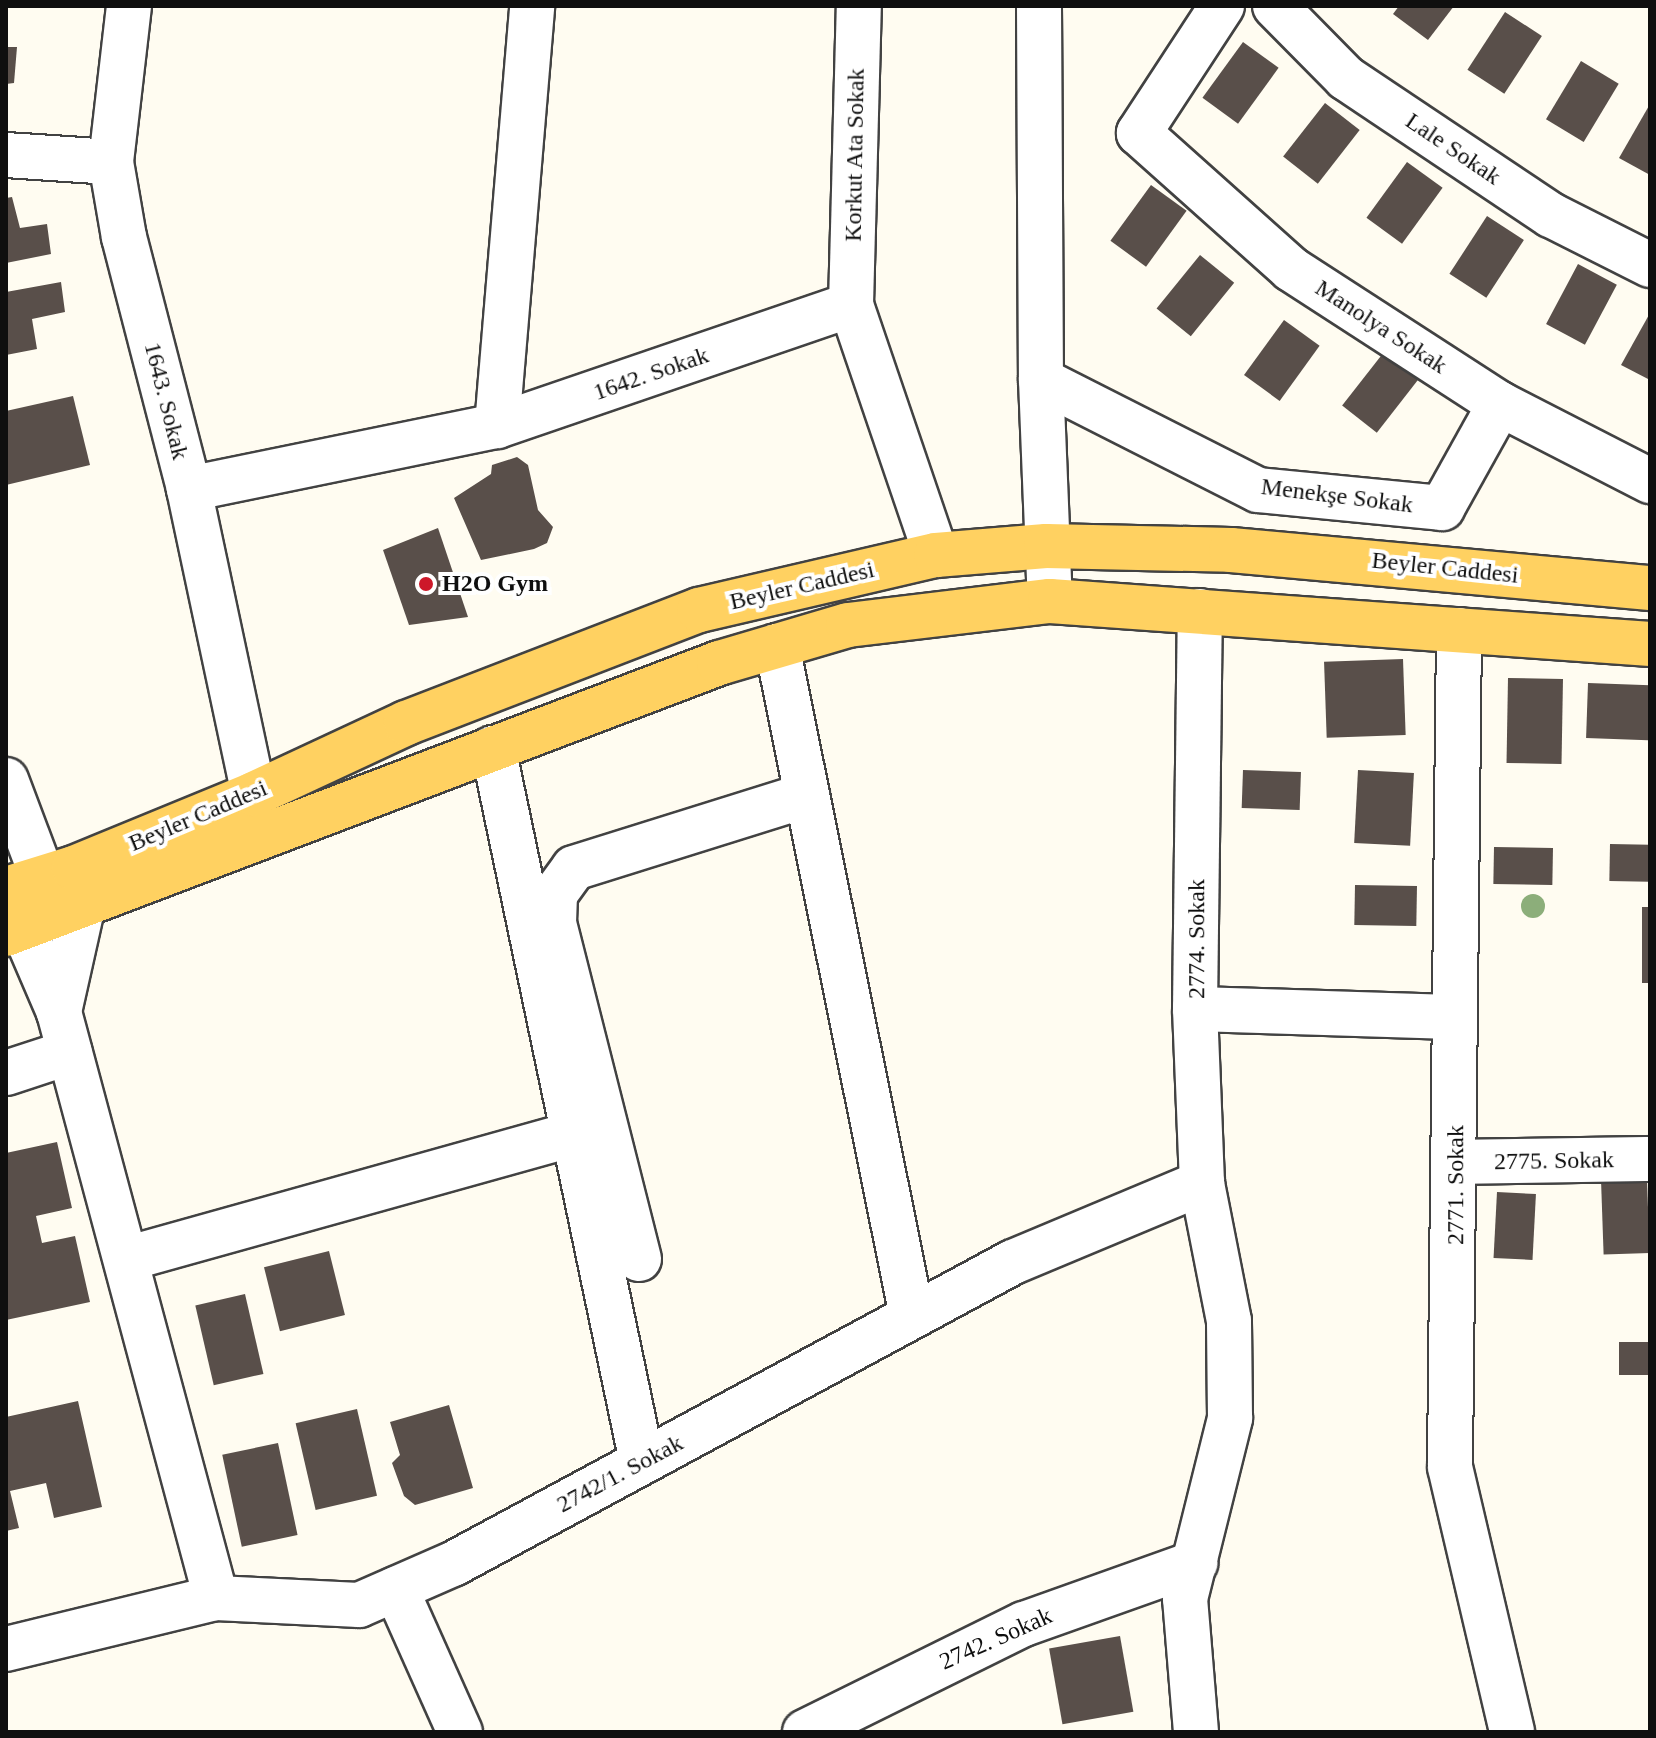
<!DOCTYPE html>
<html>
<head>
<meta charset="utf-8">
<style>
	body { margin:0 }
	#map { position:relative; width:1656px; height:1738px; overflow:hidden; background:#fffcf1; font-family:Georgia,serif }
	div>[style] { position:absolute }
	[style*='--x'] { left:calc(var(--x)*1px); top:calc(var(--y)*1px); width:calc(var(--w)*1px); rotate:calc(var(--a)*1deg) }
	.building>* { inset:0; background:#594f4a; transform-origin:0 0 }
	.roads { filter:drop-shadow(2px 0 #424242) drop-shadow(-2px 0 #424242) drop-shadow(0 2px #424242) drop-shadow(0 -2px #424242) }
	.minor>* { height:44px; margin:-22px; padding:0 22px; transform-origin:22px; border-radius:22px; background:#fff }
	.major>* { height:44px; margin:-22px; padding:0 22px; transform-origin:22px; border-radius:22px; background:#ffd161 }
	.trees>* { width:24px; height:24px; margin:-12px; border-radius:50%; background:#8cae7a }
	.dots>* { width:22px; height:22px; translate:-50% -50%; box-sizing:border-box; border:4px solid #fff; border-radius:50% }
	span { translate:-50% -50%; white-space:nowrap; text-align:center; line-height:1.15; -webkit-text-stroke:8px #fff; paint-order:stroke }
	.street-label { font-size:24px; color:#0f0f0f }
	.poi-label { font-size:24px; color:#0f0f0f; font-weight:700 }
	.left { translate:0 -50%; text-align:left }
	.frame { position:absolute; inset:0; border:8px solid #0f0f0f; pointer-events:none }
</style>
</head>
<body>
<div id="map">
	<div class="building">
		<i style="clip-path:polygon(1399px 6px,1454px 6px,1428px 40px,1393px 14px)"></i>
		<i style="left:1505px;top:12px;width:44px;height:69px;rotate:33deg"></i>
		<i style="left:1243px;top:42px;width:44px;height:69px;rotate:36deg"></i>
		<i style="clip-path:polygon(6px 47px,17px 47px,14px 83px,6px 84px)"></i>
		<i style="left:1581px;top:61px;width:44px;height:68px;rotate:31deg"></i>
		<i style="left:1325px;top:103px;width:44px;height:68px;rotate:38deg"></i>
		<i style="clip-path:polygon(1650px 104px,1650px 175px,1619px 158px)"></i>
		<i style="left:1407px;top:162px;width:44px;height:69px;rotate:36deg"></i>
		<i style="left:1151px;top:185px;width:44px;height:69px;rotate:36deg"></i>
		<i style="clip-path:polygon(12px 197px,20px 228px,47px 224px,51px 254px,6px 263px,6px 198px)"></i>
		<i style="left:1487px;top:216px;width:44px;height:69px;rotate:33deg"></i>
		<i style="left:1200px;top:255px;width:44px;height:69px;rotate:39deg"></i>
		<i style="left:1578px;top:264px;width:44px;height:68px;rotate:28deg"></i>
		<i style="clip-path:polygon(61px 282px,65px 312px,32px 319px,37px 349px,6px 355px,6px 292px)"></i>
		<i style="clip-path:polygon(1650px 313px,1650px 380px,1621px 365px)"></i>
		<i style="left:1284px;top:320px;width:44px;height:68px;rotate:36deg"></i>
		<i style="left:1384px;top:352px;width:44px;height:68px;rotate:38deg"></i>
		<i style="clip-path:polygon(73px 396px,90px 465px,6px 485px,6px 411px)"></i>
		<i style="clip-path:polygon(517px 457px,528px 465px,538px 510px,553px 527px,547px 543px,534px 549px,481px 560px,454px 498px,491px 474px,492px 465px)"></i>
		<i style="clip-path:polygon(438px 528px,468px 617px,409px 625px,383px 550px)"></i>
		<i style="left:1403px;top:659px;width:76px;height:79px;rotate:88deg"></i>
		<i style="left:1508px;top:678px;width:55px;height:85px;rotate:1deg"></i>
		<i style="left:1588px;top:683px;width:62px;height:55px;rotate:2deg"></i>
		<i style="left:1243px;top:770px;width:58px;height:38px;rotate:2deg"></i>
		<i style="left:1358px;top:770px;width:56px;height:73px;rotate:3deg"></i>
		<i style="left:1610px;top:844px;width:40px;height:37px;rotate:1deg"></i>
		<i style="left:1494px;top:847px;width:59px;height:37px;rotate:1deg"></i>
		<i style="left:1355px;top:885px;width:62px;height:40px;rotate:1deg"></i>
		<i style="left:1642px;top:907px;width:8px;height:76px"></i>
		<i style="clip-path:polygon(57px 1142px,72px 1208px,36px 1216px,42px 1243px,75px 1236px,90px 1302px,6px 1320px,6px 1153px)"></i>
		<i style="left:1647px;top:1179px;width:74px;height:46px;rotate:88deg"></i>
		<i style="left:1497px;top:1192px;width:39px;height:66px;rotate:3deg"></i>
		<i style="left:329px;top:1251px;width:66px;height:67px;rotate:76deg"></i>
		<i style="left:245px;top:1294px;width:82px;height:51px;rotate:77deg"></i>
		<i style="left:1619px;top:1342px;width:31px;height:33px"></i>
		<i style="clip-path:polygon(78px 1401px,102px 1507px,54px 1518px,46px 1483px,10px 1491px,19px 1528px,6px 1531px,6px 1417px)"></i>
		<i style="clip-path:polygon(449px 1405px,473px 1488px,415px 1505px,404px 1496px,392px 1463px,400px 1455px,390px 1422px)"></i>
		<i style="left:357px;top:1409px;width:89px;height:63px;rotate:77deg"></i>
		<i style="left:278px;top:1443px;width:94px;height:57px;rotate:78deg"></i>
		<i style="left:1120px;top:1636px;width:77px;height:72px;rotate:80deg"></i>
	</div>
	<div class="roads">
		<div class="minor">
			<i style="--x:129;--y:6;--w:157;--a:96.6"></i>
			<i style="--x:111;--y:162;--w:76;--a:80.2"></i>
			<i style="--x:124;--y:237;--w:260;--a:75.5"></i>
			<i style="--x:189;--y:489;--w:312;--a:78"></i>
			<i style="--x:1039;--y:6;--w:374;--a:89.7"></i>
			<i style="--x:1041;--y:380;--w:221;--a:87.7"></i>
			<i style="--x:1222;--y:6;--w:152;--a:123.2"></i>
			<i style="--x:1139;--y:133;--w:204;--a:41.8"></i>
			<i style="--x:1291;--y:269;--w:249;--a:32.9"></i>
			<i style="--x:1500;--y:404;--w:169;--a:27.2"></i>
			<i style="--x:1275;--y:6;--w:101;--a:45.4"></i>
			<i style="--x:1346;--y:78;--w:247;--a:33.8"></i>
			<i style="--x:1551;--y:215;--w:111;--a:26.8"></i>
			<i style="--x:6;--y:155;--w:105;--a:3.8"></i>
			<i style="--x:851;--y:305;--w:299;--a:-88.5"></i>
			<i style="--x:1041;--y:380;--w:243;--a:26.9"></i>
			<i style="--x:1258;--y:490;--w:185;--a:5.6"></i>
			<i style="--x:1442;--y:508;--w:119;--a:-60.9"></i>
			<i style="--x:497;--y:426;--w:421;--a:-85.2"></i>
			<i style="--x:189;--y:489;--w:314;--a:-11.6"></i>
			<i style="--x:497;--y:426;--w:374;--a:-18.9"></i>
			<i style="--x:851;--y:305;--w:264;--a:71.2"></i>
			<i style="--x:1459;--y:630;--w:837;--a:90.62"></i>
			<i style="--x:1450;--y:1467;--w:272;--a:76.8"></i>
			<i style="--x:777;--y:646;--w:683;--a:78.61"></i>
			<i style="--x:493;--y:748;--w:729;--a:78.21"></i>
			<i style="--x:6;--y:780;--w:103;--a:69.4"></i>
			<i style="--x:82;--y:909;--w:106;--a:102.6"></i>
			<i style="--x:59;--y:1012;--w:607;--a:75"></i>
			<i style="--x:23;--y:928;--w:91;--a:66.8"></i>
			<i style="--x:1195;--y:1009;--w:259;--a:1.8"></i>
			<i style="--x:6;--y:1073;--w:67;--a:-18.2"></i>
			<i style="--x:1457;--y:1162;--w:193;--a:-0.9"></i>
			<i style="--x:126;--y:1259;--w:465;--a:-15.6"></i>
			<i style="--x:639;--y:1259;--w:347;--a:-104.2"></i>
			<i style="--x:554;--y:923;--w:29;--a:-88"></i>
			<i style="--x:555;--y:894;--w:32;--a:-54"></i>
			<i style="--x:574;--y:868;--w:244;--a:-17.4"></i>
			<i style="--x:396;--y:1589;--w:157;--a:65.9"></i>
			<i style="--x:6;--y:1649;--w:216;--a:-13.7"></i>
			<i style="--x:216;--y:1598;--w:143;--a:2.8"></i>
			<i style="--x:359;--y:1605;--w:103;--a:-23.6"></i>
			<i style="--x:453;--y:1564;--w:636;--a:-28.34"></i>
			<i style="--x:1013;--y:1262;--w:205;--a:-22.7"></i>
			<i style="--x:805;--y:1732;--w:244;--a:-26.3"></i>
			<i style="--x:1024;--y:1624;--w:182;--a:-19.6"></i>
			<i style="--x:1196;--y:1732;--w:133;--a:-94.7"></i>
			<i style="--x:1185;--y:1599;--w:187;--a:-76"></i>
			<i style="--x:1230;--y:1418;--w:97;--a:-90.6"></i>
			<i style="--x:1229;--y:1321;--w:141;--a:-101.1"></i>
			<i style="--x:1202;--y:1183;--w:174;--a:-92.3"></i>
			<i style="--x:1195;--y:1009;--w:398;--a:-89.3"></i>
		</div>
		<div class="major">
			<i style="--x:6;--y:889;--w:71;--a:-17.2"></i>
			<i style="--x:74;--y:868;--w:195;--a:-22.3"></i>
			<i style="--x:254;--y:794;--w:168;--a:-25"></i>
			<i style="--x:406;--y:723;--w:314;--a:-21.1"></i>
			<i style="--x:699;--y:610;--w:243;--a:-13.1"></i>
			<i style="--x:936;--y:555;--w:110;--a:-4.7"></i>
			<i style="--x:1046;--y:546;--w:185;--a:1.2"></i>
			<i style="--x:1231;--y:550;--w:421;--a:5.2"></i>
			<i style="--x:6;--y:934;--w:763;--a:-20.81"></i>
			<i style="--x:719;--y:663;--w:134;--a:-16.4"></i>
			<i style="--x:848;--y:625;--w:203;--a:-6.8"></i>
			<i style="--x:1050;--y:601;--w:602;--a:4.1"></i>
		</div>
	</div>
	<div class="trees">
		<i style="left:1533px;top:906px"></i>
	</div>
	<div class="dots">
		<i style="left:426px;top:584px;background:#cd1829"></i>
	</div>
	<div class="street-label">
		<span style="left:1453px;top:149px;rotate:34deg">Lale Sokak</span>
		<span style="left:855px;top:155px;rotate:-89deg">Korkut Ata Sokak</span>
		<span style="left:1381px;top:327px;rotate:33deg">Manolya Sokak</span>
		<span style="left:651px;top:374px;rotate:-19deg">1642. Sokak</span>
		<span style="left:166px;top:401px;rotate:76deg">1643. Sokak</span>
		<span style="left:1337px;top:496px;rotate:7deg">Menekşe Sokak</span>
		<span style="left:1445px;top:568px;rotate:6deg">Beyler Caddesi</span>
		<span style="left:802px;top:586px;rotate:-13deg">Beyler Caddesi</span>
		<span style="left:198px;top:816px;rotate:-23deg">Beyler Caddesi</span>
		<span style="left:1197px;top:939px;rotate:-90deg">2774. Sokak</span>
		<span style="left:1554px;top:1161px;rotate:-1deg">2775. Sokak</span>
		<span style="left:1456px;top:1185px;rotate:-90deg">2771. Sokak</span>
		<span style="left:620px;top:1474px;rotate:-28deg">2742/1. Sokak</span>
		<span style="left:996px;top:1639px;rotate:-24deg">2742. Sokak</span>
	</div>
	<div class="poi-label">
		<span class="left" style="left:442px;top:584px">H2O Gym</span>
	</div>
	<div class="frame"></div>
</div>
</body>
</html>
